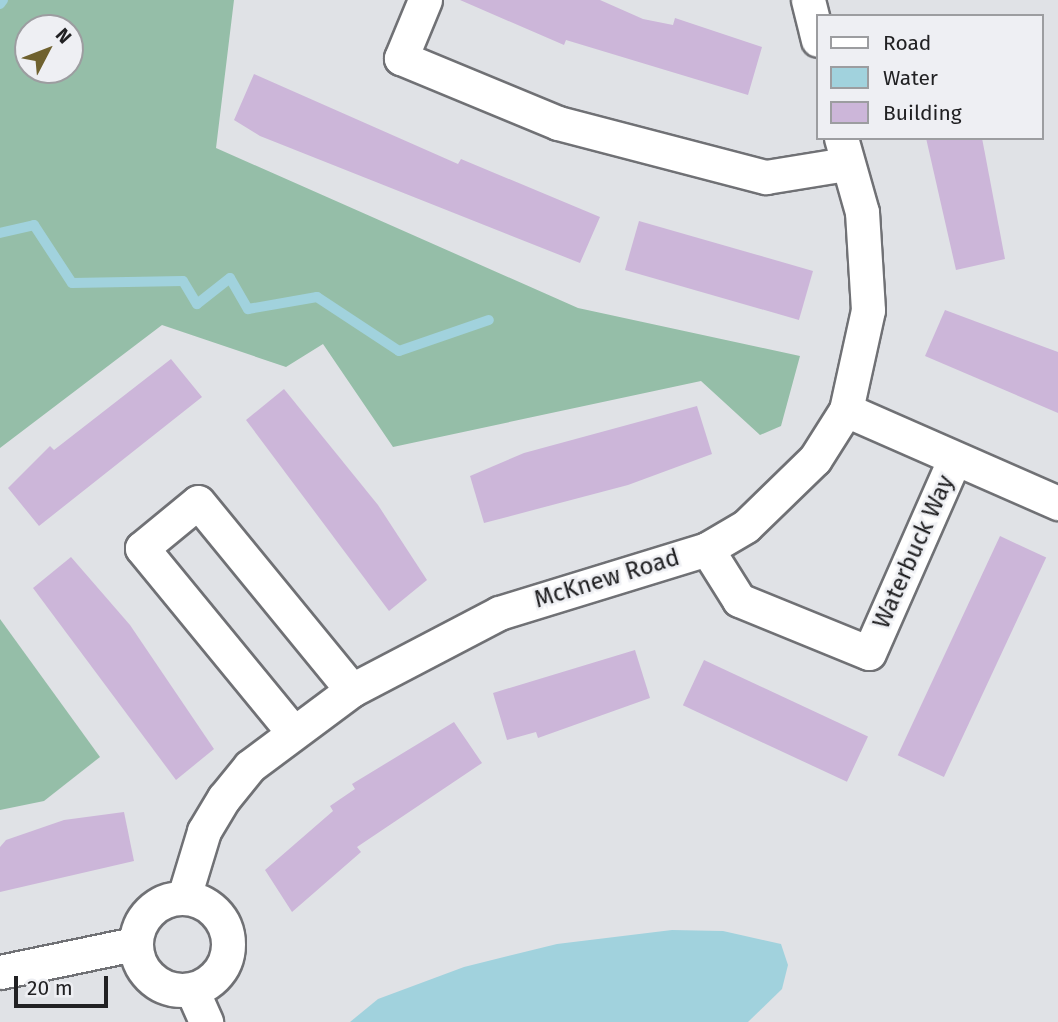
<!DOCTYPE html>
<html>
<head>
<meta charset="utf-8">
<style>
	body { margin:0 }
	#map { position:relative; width:1058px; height:1022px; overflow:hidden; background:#e0e2e6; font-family:"Fira Sans",sans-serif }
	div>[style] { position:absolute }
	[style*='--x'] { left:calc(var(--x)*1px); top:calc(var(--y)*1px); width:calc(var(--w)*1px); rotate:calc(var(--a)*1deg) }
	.forest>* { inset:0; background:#95bea8 }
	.water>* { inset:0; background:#a1d2dd }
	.stream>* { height:10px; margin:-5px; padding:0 5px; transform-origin:5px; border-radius:5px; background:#a1d2dd }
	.building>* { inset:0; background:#ccb6d9; transform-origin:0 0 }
	.roads { filter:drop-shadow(2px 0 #707175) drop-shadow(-2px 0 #707175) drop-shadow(0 2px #707175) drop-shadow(0 -2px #707175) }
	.minor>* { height:33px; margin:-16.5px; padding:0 16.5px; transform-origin:16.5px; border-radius:16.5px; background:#fff }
	.minor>.ring { margin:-16.5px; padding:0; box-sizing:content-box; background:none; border:33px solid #fff; border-radius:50% }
	span { translate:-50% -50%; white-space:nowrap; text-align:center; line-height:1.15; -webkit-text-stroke:5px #eeeff3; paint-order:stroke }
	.street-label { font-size:24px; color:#212123 }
	.legend { position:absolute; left:816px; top:14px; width:228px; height:126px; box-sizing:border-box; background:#eeeff3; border:2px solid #9c9da0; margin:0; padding:9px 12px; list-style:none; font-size:21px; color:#212123 }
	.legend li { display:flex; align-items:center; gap:14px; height:35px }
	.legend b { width:35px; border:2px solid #9c9da0 }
	.north { position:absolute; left:14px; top:14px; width:70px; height:70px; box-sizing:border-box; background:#eeeff3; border:2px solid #9c9da0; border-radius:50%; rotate:48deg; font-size:19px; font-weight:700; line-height:28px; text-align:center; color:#212123 }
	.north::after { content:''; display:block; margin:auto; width:24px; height:32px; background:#6f612e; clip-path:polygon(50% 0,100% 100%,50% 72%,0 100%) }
	.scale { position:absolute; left:14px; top:976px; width:94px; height:32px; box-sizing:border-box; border:4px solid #212123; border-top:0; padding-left:9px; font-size:21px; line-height:24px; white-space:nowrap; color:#212123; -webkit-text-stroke:5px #eeeff3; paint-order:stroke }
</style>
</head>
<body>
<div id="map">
	<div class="forest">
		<i style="clip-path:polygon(evenodd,0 0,234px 0,216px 148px,578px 308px,800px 356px,781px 426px,760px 435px,701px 381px,393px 447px,323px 344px,286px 367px,162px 325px,0 448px,0 0,28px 28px,70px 28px,70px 70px,28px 70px,28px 28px)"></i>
		<i style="clip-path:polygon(0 619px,100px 757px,44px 801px,0 810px)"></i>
	</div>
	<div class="water">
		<i style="clip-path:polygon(672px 930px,723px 931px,781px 944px,788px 965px,782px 989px,748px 1022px,350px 1022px,378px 999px,464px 967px,557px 944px)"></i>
	</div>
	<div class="stream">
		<i style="--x:0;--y:4;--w:5;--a:-53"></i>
		<i style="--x:0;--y:233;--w:35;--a:-13"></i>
		<i style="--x:34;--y:225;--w:69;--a:56.8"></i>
		<i style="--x:72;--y:283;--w:111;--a:-1"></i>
		<i style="--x:183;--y:281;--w:27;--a:59"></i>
		<i style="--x:197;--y:304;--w:42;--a:-38.2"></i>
		<i style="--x:230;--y:278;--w:36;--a:60"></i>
		<i style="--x:248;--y:309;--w:70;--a:-9.9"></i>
		<i style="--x:317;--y:297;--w:98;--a:33.4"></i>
		<i style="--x:399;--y:351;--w:95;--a:-19"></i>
	</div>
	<div class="building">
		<i style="clip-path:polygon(460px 0,600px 0,643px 19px,673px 25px,675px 18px,762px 47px,748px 95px,566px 40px,564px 45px)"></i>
		<i style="clip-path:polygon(254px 74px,458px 164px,461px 159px,600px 217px,580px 263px,260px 136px,234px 120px)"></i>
		<i style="clip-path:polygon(926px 138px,982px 138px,1005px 259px,956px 270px)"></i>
		<i style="left:639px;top:221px;width:181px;height:51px;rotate:16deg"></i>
		<i style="clip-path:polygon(945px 310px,1058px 352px,1058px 413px,925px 356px)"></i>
		<i style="clip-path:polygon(171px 359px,202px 397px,39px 526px,8px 488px,50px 446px,54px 450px)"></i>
		<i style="clip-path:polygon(284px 389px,378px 505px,427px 580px,389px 611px,246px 420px)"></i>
		<i style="clip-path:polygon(697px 406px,712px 454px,628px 485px,484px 523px,470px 476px,524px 453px)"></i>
		<i style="left:1000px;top:536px;width:51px;height:242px;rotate:25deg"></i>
		<i style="clip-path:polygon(71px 557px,130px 625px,214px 749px,176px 780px,33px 588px)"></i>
		<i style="clip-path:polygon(635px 650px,650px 698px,538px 738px,536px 732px,507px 740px,493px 693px)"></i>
		<i style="left:704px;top:660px;width:181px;height:50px;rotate:25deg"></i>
		<i style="clip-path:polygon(454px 722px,482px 763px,357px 847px,361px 852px,292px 912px,265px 870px,333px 811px,330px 806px,355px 789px,352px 784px)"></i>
		<i style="clip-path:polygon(124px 812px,134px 861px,0 892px,0 847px,6px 840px,64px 820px)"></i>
	</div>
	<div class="roads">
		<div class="minor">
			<i style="--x:425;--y:0;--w:63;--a:112.5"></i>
			<i style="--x:401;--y:58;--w:170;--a:22.5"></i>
			<i style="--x:558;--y:123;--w:215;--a:14.6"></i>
			<i style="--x:766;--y:177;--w:81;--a:-9.2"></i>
			<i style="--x:808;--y:0;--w:41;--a:76"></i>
			<i style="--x:846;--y:410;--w:232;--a:23.7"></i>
			<i style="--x:707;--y:549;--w:60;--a:57.9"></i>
			<i style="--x:739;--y:600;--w:140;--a:22.2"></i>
			<i style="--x:869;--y:653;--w:211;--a:-66.2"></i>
			<i style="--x:293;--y:732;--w:238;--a:-129.4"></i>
			<i style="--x:142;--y:548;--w:72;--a:-39.4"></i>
			<i style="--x:198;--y:502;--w:243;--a:50.7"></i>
			<i style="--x:184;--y:897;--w:69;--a:-73.1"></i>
			<i style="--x:204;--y:831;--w:39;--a:-59"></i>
			<i style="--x:224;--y:798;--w:41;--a:-50.9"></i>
			<i style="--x:250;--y:766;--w:127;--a:-36.7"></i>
			<i style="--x:352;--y:690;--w:166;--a:-27.6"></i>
			<i style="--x:499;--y:613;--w:218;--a:-17.1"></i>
			<i style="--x:707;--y:549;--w:45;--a:-30.5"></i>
			<i style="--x:746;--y:526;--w:96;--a:-44.2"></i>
			<i style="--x:815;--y:459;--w:58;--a:-57.7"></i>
			<i style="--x:846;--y:410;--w:102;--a:-77.6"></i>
			<i style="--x:868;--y:310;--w:98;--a:-93.5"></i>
			<i style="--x:862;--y:212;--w:77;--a:-105.8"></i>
			<i class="ring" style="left:136px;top:898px;width:59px;height:59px"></i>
			<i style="--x:0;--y:972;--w:137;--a:-11.8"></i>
			<i style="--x:192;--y:990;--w:35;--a:66"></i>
		</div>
	</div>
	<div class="street-label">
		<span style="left:914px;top:552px;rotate:-66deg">Waterbuck Way</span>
		<span style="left:607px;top:579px;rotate:-17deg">McKnew Road</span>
	</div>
	<ul class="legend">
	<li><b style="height:9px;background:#fff"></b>Road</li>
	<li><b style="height:19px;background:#a1d2dd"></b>Water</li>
	<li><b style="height:19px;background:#ccb6d9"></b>Building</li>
	</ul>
	<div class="north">N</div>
	<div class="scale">20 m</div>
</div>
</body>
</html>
